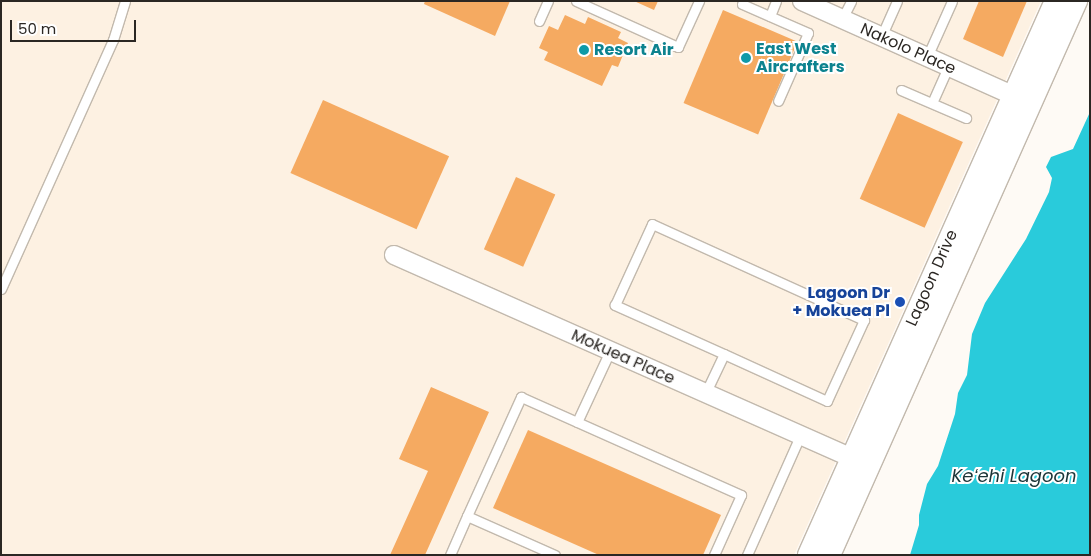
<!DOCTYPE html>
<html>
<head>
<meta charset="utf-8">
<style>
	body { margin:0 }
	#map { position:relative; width:1091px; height:556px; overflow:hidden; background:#fefaf5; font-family:Poppins,sans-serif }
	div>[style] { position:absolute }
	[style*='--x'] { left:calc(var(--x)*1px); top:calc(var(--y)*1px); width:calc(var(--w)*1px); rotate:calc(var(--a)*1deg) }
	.built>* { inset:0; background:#fdf1e2 }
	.water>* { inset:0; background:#29cbdb }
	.building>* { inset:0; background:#f5aa61; transform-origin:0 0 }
	.roads { filter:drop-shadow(1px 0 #c2b9ad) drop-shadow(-1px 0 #c2b9ad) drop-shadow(0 1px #c2b9ad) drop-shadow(0 -1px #c2b9ad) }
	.service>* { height:9px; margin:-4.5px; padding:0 4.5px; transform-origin:4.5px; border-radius:4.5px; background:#fff }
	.minor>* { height:18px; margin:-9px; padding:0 9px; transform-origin:9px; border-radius:9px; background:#fff }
	.tertiary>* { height:22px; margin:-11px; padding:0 11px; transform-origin:11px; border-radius:11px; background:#fff }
	.dots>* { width:14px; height:14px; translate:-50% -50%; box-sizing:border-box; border:2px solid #fff; border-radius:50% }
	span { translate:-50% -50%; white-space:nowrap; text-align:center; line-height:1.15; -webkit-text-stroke:4px #fff; paint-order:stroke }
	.culture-label { font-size:16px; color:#0d838f; font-weight:700 }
	.left { translate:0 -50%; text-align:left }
	.street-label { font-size:16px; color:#2b2723 }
	.transit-label { font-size:16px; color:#164399; font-weight:700 }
	.right { translate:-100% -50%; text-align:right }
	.water-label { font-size:18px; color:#1c3538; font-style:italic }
	.frame { position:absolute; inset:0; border:2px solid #2b2723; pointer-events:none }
	.scale { position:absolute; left:10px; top:20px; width:126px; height:22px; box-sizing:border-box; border:2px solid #2b2723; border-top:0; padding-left:6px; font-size:15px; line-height:18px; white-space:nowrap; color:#2b2723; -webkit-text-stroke:4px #fff; paint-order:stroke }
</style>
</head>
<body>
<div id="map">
	<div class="built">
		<i style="clip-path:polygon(1px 1px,1041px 1px,794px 555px,1px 555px)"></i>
	</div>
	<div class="water">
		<i style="clip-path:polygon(1090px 112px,1090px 555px,910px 555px,919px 525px,919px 515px,927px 484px,938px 466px,955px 414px,958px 393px,967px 375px,972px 334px,985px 303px,1026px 239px,1049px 192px,1052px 178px,1046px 167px,1051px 157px,1073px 149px)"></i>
	</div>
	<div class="building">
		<i style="clip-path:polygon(425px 1px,510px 1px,495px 36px,424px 4px)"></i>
		<i style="clip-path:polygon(634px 1px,658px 1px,654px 10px)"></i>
		<i style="clip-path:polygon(979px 1px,1027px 1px,1003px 57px,963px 39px)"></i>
		<i style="left:723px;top:10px;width:81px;height:101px;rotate:23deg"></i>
		<i style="clip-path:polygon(565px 15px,585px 24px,588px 17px,621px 32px,618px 38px,628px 43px,618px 67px,612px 65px,602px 86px,544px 60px,548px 52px,539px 48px,549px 26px,558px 30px)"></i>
		<i style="left:323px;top:100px;width:138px;height:80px;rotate:24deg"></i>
		<i style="left:898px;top:113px;width:71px;height:94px;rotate:24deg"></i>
		<i style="left:516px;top:177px;width:43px;height:79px;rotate:24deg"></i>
		<i style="clip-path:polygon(431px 387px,489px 412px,425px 555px,390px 555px,428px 471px,399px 459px)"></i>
		<i style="clip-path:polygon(528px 430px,721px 515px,703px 555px,599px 555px,493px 508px)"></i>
	</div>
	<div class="roads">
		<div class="service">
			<i style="--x:576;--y:1;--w:112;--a:24.3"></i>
			<i style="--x:678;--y:47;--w:51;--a:-65.5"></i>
			<i style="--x:742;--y:4;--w:72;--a:23.7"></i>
			<i style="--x:808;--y:33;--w:74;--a:113.8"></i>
			<i style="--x:770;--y:16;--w:16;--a:-68"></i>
			<i style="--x:842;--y:19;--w:20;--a:-63"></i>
			<i style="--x:539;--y:21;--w:22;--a:-66"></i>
			<i style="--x:881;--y:37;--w:39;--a:-66"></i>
			<i style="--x:927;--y:57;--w:61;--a:-65.9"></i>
			<i style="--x:901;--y:90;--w:71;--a:23.3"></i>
			<i style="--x:932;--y:103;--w:39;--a:-66"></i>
			<i style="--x:1;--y:289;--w:273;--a:-65.8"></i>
			<i style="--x:113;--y:40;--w:41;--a:-72.9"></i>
			<i style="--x:705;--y:394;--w:44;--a:-64.6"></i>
			<i style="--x:724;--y:354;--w:120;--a:-155.8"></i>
			<i style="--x:615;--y:305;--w:89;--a:-65.4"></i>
			<i style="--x:652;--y:224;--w:233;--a:24.4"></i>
			<i style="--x:864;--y:320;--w:89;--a:114.6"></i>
			<i style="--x:827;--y:401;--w:113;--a:-155.5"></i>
			<i style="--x:577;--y:422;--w:78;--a:-65.1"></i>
			<i style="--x:450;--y:555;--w:43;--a:-66.4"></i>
			<i style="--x:555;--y:555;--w:96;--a:-156.1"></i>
			<i style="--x:467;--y:516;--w:131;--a:-65.6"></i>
			<i style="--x:521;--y:397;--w:241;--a:24"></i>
			<i style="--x:741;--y:495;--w:66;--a:114.2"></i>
			<i style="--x:747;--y:555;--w:130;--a:-66"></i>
		</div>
		<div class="minor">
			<i style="--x:802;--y:1;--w:232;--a:24.1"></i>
			<i style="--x:394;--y:255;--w:501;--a:23.9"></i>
		</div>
		<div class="tertiary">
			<i style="--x:809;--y:555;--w:607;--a:-65.97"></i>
			<i style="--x:829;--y:555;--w:607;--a:-65.97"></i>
		</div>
	</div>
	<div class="dots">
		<i style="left:584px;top:50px;background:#0f9aa8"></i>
		<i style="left:746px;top:58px;background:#0f9aa8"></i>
		<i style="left:900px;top:302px;background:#1a4fb4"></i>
	</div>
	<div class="culture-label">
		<span class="left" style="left:756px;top:58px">East West<br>Aircrafters</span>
		<span class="left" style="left:594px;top:50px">Resort Air</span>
	</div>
	<div class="street-label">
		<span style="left:908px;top:49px;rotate:24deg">Nakolo Place</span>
		<span style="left:932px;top:278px;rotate:-66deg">Lagoon Drive</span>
		<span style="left:623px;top:357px;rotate:24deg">Mokuea Place</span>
	</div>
	<div class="transit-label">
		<span class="right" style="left:890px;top:302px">Lagoon Dr<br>+ Mokuea Pl</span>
	</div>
	<div class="water-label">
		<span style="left:1014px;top:476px">Keʻehi Lagoon</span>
	</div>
	<div class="frame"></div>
	<div class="scale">50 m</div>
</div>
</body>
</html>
